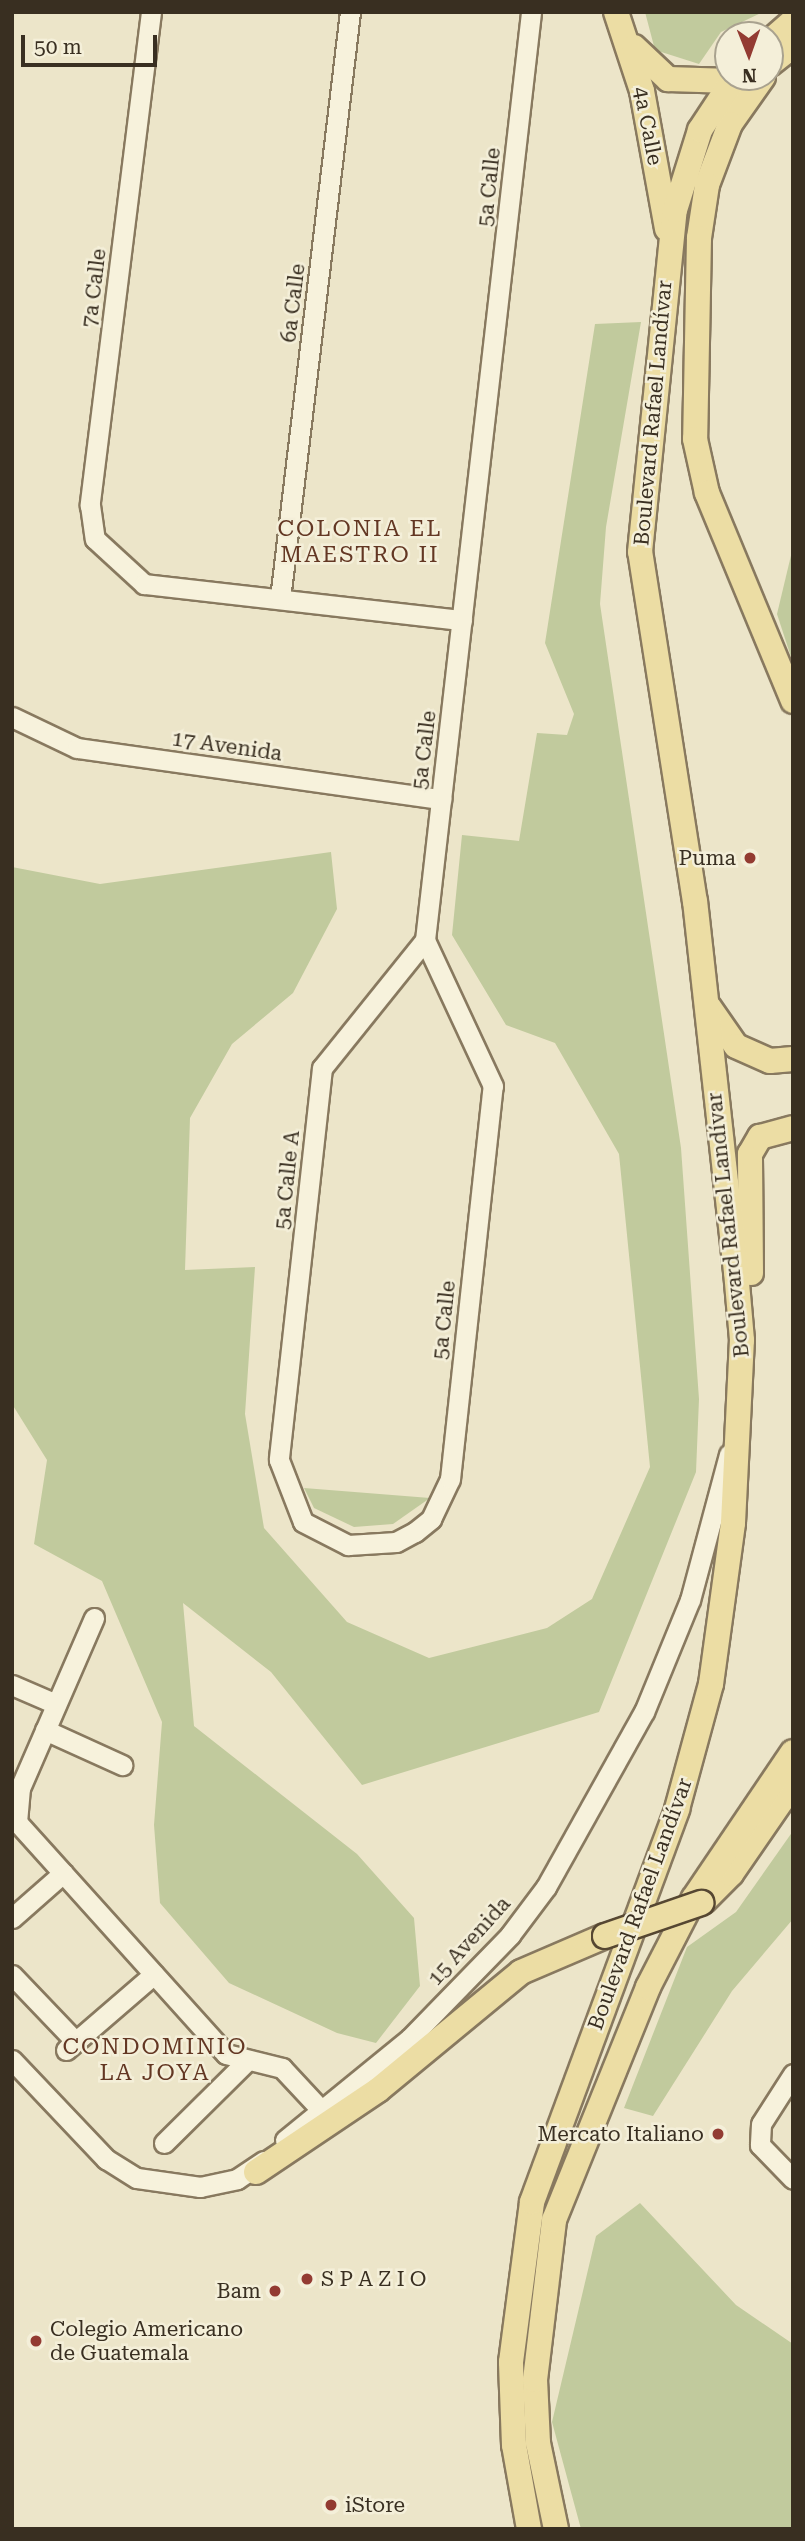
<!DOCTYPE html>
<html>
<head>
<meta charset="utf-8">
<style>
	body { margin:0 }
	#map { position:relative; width:805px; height:2541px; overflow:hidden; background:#ece5c9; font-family:"Roboto Serif",serif }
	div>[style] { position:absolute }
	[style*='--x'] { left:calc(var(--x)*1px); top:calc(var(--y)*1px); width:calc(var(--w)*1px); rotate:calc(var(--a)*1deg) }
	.green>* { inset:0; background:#c1ca9d }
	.roads { filter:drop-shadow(2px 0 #88795f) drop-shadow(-2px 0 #88795f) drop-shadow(0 2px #88795f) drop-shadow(0 -2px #88795f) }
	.minor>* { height:19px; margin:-9.5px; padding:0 9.5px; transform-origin:9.5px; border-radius:9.5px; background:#f7f2dc }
	.major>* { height:24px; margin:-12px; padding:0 12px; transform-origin:12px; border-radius:12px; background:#ecdda4 }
	.bridges { filter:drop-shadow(2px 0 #564732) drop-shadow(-2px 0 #564732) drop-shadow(0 2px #564732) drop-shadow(0 -2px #564732) }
	.major-bridge>* { height:24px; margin:-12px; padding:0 12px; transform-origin:12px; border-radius:12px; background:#ecdda4 }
	.dots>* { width:19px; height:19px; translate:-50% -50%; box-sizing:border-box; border:4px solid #f4efd9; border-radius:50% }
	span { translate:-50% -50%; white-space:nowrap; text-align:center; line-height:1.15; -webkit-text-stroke:5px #f4efd9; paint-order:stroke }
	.street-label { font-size:21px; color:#392f21 }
	.poi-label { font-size:21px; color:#392f21 }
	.right { translate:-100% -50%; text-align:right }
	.left { translate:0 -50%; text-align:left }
	.neighbourhood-label { font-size:23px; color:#633723; letter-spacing:2px }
	.frame { position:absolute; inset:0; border:14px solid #392f21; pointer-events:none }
	.north { position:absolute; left:714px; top:21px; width:70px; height:70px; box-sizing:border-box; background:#f4efd9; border:2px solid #a9a28f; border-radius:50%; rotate:179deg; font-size:19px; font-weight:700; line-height:28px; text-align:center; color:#392f21 }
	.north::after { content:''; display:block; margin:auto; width:24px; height:32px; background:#933b32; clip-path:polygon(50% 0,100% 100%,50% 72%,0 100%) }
	.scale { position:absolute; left:21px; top:35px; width:136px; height:32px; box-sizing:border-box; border:4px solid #392f21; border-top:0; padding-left:9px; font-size:21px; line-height:24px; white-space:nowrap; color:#392f21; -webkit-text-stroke:5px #f4efd9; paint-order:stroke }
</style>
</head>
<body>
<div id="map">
	<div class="green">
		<i style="clip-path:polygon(645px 12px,763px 12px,721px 32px,699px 64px,655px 50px)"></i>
		<i style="clip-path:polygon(641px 322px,606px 527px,600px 604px,681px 1148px,699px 1399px,696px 1472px,599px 1712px,362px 1785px,271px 1672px,183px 1603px,194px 1726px,357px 1854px,414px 1918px,420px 1986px,376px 2043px,337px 2033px,229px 1983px,160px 1903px,154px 1825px,162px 1722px,102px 1581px,34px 1544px,47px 1460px,12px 1404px,12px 867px,100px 884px,331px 852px,337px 909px,293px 993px,232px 1044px,190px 1118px,185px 1270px,255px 1267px,245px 1414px,264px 1528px,347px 1622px,429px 1658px,547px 1628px,592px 1599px,650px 1467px,619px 1154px,555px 1043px,506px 1025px,452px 935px,462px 835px,519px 841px,537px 733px,567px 735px,574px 714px,545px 643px,595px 324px)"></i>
		<i style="clip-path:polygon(793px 547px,793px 663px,777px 614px)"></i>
		<i style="clip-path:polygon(304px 1488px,430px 1498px,393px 1524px,354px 1527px,314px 1508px)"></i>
		<i style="clip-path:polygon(793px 1831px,793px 1919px,732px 1991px,653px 2116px,624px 2108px,687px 1947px,736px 1912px)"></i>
		<i style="clip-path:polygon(640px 2203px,736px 2305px,793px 2344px,793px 2529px,581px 2529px,552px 2422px,596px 2236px)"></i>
	</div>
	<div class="roads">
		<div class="minor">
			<i style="--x:151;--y:12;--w:497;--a:97.1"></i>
			<i style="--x:90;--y:505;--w:34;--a:82"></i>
			<i style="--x:95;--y:539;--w:67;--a:42.6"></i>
			<i style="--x:144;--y:584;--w:320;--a:6.5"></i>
			<i style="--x:280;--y:599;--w:591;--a:-83.2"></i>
			<i style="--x:12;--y:717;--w:72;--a:25.5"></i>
			<i style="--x:77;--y:748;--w:368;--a:8"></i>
			<i style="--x:425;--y:940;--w:164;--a:128.8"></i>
			<i style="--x:322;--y:1068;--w:394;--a:96.3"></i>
			<i style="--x:279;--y:1460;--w:66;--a:68.8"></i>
			<i style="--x:303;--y:1522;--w:51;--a:27.1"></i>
			<i style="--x:348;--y:1545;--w:48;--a:-3.6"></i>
			<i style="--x:396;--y:1542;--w:21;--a:-28"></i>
			<i style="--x:415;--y:1532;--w:21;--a:-39"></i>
			<i style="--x:431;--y:1519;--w:44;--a:-64.6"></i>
			<i style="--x:450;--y:1479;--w:395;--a:-83.8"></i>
			<i style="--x:493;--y:1086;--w:161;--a:-115"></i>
			<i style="--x:425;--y:940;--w:934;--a:-83.48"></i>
			<i style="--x:94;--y:1618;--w:185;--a:113.5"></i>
			<i style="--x:20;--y:1788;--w:34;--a:95"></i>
			<i style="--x:17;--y:1822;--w:312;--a:48"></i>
			<i style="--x:226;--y:2054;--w:58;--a:14"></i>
			<i style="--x:282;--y:2068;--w:60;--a:47"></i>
			<i style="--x:12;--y:1685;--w:48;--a:23.4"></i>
			<i style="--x:45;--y:1730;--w:85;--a:24.4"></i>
			<i style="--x:12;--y:1918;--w:68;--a:-41.4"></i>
			<i style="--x:12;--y:1975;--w:91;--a:46.3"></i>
			<i style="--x:66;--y:2050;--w:116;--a:-40.8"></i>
			<i style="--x:12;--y:2060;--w:137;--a:46.5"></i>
			<i style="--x:106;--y:2159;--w:36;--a:32"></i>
			<i style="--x:137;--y:2178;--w:64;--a:8.1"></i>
			<i style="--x:200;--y:2187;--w:38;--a:-12"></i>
			<i style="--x:237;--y:2179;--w:32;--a:-34"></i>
			<i style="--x:793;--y:2074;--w:59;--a:122.6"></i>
			<i style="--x:761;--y:2124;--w:21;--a:93"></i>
			<i style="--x:760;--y:2145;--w:47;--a:45.9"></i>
			<i style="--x:285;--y:2140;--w:161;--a:-39.2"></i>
			<i style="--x:410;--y:2038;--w:144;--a:-45.8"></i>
			<i style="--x:510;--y:1935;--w:60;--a:-53.1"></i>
			<i style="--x:546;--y:1887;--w:201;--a:-60.8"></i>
			<i style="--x:644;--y:1712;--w:121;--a:-67.7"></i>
			<i style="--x:690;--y:1600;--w:151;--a:-75"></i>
			<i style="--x:164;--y:2143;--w:118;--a:-44.7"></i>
		</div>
		<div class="major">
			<i style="--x:616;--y:12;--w:83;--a:71.8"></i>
			<i style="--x:642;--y:91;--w:140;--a:79.7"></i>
			<i style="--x:770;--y:41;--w:30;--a:-41"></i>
			<i style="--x:634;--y:47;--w:47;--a:43.3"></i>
			<i style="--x:668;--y:79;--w:63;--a:1.8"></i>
			<i style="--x:770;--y:64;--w:29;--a:-38"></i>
			<i style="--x:763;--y:77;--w:57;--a:125.1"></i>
			<i style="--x:730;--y:124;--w:65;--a:110.7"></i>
			<i style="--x:707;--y:185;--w:54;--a:98.6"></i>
			<i style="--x:699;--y:238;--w:201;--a:91.1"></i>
			<i style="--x:695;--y:439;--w:55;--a:77.5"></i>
			<i style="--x:707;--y:493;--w:225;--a:67.5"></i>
			<i style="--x:709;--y:1007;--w:47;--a:55.3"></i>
			<i style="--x:736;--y:1046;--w:37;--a:24"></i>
			<i style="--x:770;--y:1061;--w:23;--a:-5"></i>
			<i style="--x:751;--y:1273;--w:119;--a:-90.5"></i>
			<i style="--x:750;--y:1154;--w:20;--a:-60"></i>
			<i style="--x:760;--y:1137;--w:34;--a:-15"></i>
			<i style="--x:704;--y:1901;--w:38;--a:-45"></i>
			<i style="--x:731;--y:1874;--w:109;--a:-55.4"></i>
			<i style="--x:256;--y:2172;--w:147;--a:-33.9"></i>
			<i style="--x:378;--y:2090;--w:185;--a:-39.5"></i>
			<i style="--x:521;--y:1972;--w:91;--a:-23.2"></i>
			<i style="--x:529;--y:2529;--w:85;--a:-100.1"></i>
			<i style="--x:514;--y:2445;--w:83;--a:-92.1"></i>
			<i style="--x:511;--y:2362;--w:161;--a:-82.5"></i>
			<i style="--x:532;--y:2202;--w:419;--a:-69.7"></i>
			<i style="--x:677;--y:1809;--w:130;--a:-74.8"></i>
			<i style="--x:711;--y:1684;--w:162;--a:-82.2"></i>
			<i style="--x:733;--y:1523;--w:183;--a:-87.2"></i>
			<i style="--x:742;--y:1340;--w:68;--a:-95"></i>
			<i style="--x:736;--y:1272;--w:372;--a:-96.3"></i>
			<i style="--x:695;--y:902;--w:354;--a:-98.9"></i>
			<i style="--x:640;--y:552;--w:344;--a:-84.2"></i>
			<i style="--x:675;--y:210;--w:84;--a:-72.6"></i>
			<i style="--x:700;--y:130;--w:64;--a:-56.6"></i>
			<i style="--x:556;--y:2529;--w:88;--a:-101.8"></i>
			<i style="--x:538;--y:2443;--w:63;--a:-92.7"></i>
			<i style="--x:535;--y:2380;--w:161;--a:-83.2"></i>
			<i style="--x:554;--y:2220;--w:251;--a:-68"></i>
			<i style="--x:648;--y:1987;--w:100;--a:-62.7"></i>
			<i style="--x:694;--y:1898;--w:176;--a:-55.9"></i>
		</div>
	</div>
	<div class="bridges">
		<div class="major-bridge">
			<i style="--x:605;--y:1936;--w:102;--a:-19"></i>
		</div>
	</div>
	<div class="dots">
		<i style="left:750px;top:858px;background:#933b32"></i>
		<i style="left:718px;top:2134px;background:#933b32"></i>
		<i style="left:307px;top:2279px;background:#933b32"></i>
		<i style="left:275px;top:2291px;background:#933b32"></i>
		<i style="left:36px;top:2341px;background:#933b32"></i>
		<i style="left:331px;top:2505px;background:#933b32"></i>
	</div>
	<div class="street-label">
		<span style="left:648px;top:126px;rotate:79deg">4a Calle</span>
		<span style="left:489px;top:187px;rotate:-84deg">5a Calle</span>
		<span style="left:94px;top:288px;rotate:-83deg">7a Calle</span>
		<span style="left:293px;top:303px;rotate:-83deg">6a Calle</span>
		<span style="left:653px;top:413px;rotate:-85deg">Boulevard Rafael Landívar</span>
		<span style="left:227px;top:746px;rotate:8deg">17 Avenida</span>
		<span style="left:424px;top:750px;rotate:-83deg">5a Calle</span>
		<span style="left:287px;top:1180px;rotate:-84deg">5a Calle A</span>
		<span style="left:728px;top:1225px;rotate:-96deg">Boulevard Rafael Landívar</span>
		<span style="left:444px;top:1320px;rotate:-84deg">5a Calle</span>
		<span style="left:640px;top:1904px;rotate:-70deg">Boulevard Rafael Landívar</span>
		<span style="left:469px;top:1941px;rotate:-48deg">15 Avenida</span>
	</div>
	<div class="poi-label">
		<span class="right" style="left:736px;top:858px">Puma</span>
		<span class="right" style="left:704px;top:2134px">Mercato Italiano</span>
		<span class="left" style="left:321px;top:2279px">S P A Z I O</span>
		<span class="right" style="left:261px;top:2291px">Bam</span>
		<span class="left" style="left:50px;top:2341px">Colegio Americano<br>de Guatemala</span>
		<span class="left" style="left:345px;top:2505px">iStore</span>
	</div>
	<div class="neighbourhood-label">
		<span style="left:360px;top:542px">COLONIA EL<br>MAESTRO II</span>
		<span style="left:155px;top:2060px">CONDOMINIO<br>LA JOYA</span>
	</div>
	<div class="frame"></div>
	<div class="north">N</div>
	<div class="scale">50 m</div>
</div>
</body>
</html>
